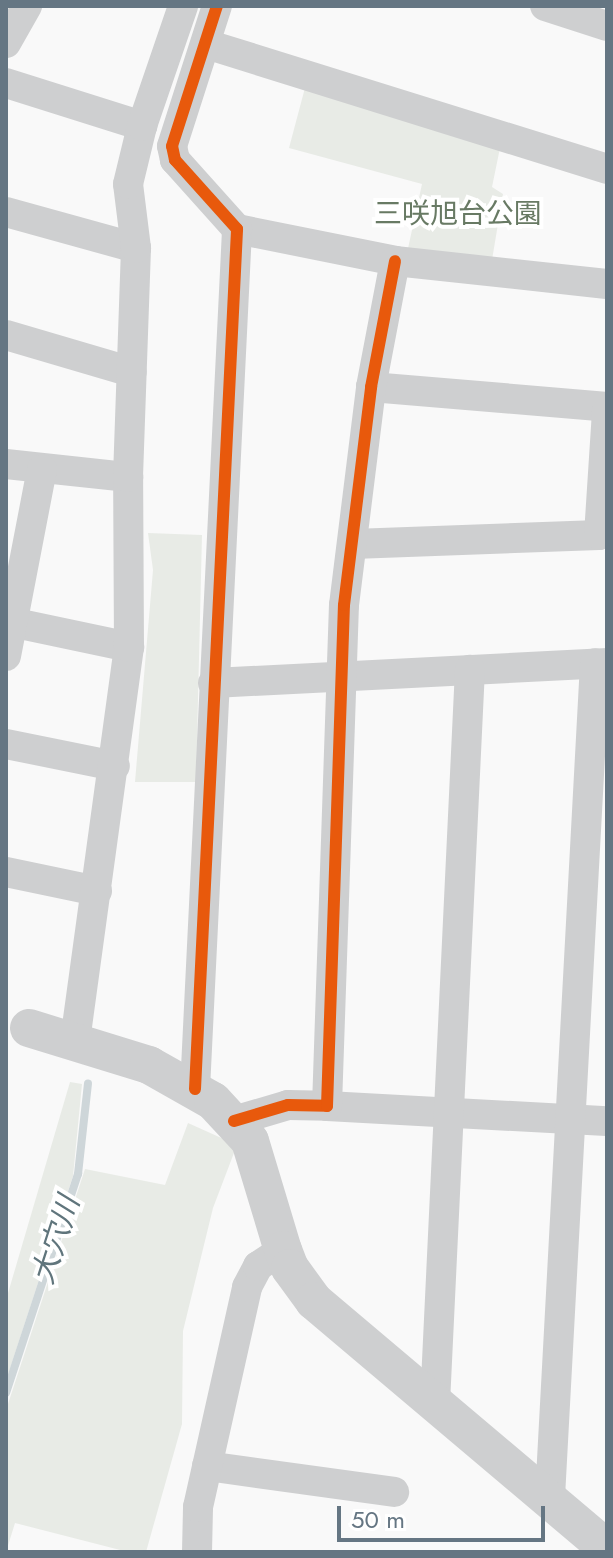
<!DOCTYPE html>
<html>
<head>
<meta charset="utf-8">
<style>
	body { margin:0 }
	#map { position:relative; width:613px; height:1558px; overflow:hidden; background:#f9f9f9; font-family:Jost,"Noto Sans JP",sans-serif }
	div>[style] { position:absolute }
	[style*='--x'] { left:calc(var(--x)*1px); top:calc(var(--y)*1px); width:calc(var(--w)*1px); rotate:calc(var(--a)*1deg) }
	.green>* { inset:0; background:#e8ebe6 }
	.stream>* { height:8px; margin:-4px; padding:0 4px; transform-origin:4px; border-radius:4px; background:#ced6d9 }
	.minor>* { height:30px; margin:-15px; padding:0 15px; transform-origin:15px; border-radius:15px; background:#cecfd0 }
	.tertiary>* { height:38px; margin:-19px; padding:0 19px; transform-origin:19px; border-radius:19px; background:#cecfd0 }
	.cycleway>* { height:12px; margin:-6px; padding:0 6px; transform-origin:6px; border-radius:6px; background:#e8590c }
	span { translate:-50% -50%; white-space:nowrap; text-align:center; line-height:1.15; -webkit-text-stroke:8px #fff; paint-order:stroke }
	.park-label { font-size:28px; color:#687a64 }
	.water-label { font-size:30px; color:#60757c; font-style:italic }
	.frame { position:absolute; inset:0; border:8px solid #657683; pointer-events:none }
	.scale { position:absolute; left:337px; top:1506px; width:208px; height:36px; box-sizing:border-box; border:4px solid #657683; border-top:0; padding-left:10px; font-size:24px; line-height:28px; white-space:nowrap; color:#657683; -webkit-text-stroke:6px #fff; paint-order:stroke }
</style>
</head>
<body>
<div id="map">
	<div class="green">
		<i style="clip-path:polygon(306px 84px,500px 148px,492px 187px,503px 194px,492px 260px,407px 253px,422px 184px,289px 148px)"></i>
		<i style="clip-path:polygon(148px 533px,202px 535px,196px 782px,135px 782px,153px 570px)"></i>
		<i style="clip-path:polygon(70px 1082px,82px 1084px,73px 1176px,6px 1381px,6px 1300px)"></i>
		<i style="clip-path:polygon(188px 1123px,237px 1145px,213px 1208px,183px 1331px,182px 1424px,146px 1552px,128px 1552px,15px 1523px,6px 1552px,6px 1410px,85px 1169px,165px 1185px)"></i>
	</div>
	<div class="stream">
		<i style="--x:6;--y:1393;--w:231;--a:-71.8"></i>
		<i style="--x:78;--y:1174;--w:91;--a:-83.7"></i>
	</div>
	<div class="minor">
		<i style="--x:545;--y:6;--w:65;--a:17.9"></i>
		<i style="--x:6;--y:43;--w:43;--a:-60.4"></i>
		<i style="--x:206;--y:44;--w:420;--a:17.3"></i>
		<i style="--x:6;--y:83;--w:143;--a:17.5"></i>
		<i style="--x:6;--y:212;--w:135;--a:15.5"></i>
		<i style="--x:237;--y:229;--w:161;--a:11.4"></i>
		<i style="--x:395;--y:261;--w:213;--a:6.2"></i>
		<i style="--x:6;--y:335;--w:131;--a:16.4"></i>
		<i style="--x:371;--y:387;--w:237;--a:4.8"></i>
		<i style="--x:6;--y:464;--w:123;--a:6.1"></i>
		<i style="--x:353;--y:544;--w:246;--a:-2.1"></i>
		<i style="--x:599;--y:535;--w:123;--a:-86.3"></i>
		<i style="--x:6;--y:621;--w:126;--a:11.9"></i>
		<i style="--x:6;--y:656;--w:190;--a:-79.1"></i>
		<i style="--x:213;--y:683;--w:395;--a:-2.9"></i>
		<i style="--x:6;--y:744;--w:111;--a:11.4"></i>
		<i style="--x:6;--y:872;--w:93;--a:11.8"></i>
		<i style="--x:75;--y:1041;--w:398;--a:-82.2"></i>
		<i style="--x:129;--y:647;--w:170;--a:-90.3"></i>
		<i style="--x:128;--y:477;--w:229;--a:-88"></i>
		<i style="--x:136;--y:248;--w:64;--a:-97.1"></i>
		<i style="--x:128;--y:184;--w:60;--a:-76.4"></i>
		<i style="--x:142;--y:126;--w:127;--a:-71.1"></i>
		<i style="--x:195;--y:1089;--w:861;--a:-87.2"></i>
		<i style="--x:237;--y:229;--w:93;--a:-131.9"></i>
		<i style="--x:175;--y:160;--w:14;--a:-102"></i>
		<i style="--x:172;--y:146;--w:147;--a:-72.2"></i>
		<i style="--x:327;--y:1106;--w:280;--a:3.1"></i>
		<i style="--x:234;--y:1121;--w:56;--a:-16.5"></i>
		<i style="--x:288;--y:1105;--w:39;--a:1"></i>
		<i style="--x:327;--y:1106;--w:501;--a:-88.06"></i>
		<i style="--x:344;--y:605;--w:220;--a:-82.9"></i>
		<i style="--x:371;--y:387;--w:128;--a:-79.2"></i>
		<i style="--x:435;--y:1403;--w:734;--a:-87.27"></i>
		<i style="--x:207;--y:1466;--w:189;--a:7.9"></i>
		<i style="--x:550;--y:1497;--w:835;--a:-86.91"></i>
		<i style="--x:197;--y:1552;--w:45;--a:-88.7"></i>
		<i style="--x:198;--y:1507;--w:225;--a:-77.4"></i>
		<i style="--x:247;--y:1287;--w:24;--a:-62"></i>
		<i style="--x:258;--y:1266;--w:30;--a:-33"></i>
	</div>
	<div class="tertiary">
		<i style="--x:29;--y:1028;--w:126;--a:17.1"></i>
		<i style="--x:149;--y:1065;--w:73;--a:29.4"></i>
		<i style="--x:213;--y:1101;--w:54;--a:47.2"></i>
		<i style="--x:250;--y:1141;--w:114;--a:73.2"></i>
		<i style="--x:283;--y:1250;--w:19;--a:69"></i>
		<i style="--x:290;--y:1268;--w:41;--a:54"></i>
		<i style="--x:314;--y:1301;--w:384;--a:40.2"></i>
	</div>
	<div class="cycleway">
		<i style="--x:195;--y:1089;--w:861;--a:-87.2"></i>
		<i style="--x:237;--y:229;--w:93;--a:-131.9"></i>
		<i style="--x:175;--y:160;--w:14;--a:-102"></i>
		<i style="--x:172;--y:146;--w:147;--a:-72.2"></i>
		<i style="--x:234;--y:1121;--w:56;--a:-16.5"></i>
		<i style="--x:288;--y:1105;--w:39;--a:1"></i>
		<i style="--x:327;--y:1106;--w:501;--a:-88.06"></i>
		<i style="--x:344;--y:605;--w:220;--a:-82.9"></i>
		<i style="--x:371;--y:387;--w:128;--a:-79.2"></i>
	</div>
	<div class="park-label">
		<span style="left:458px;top:214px">三咲旭台公園</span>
	</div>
	<div class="water-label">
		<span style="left:56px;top:1240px;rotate:-72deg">大穴川</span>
	</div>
	<div class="frame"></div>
	<div class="scale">50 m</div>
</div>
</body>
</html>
